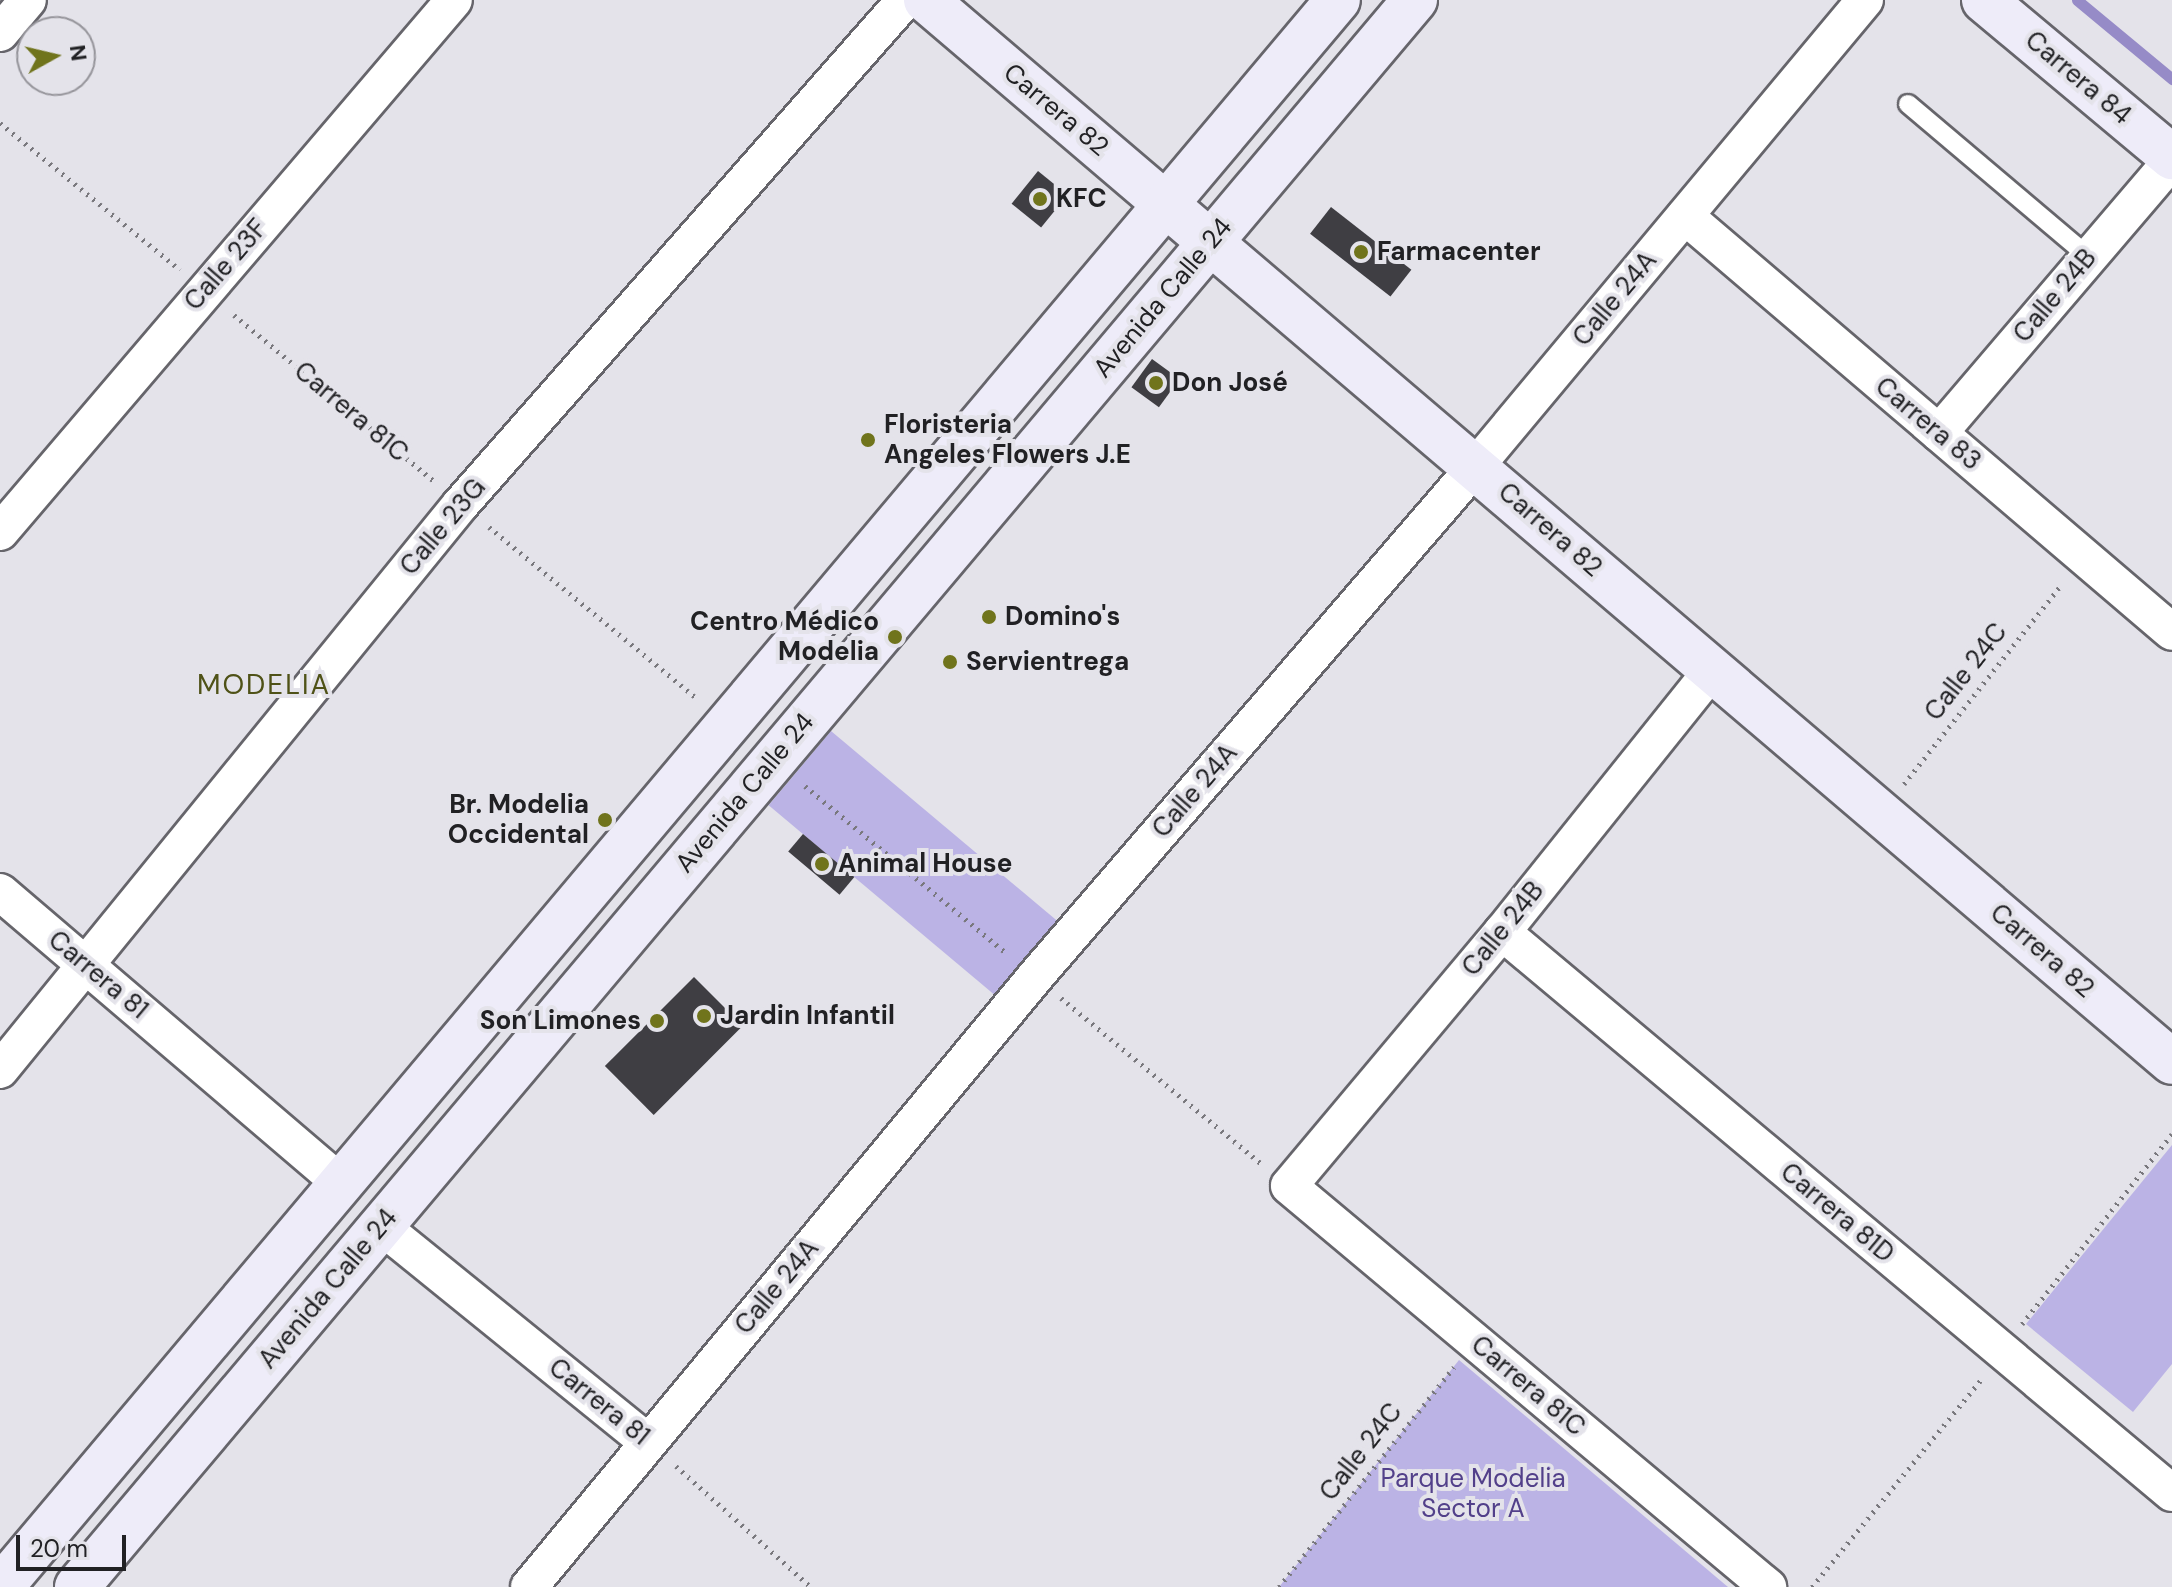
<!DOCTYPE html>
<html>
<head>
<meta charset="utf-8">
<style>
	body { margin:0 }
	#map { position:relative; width:2172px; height:1587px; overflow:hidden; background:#e4e3ea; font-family:"DM Sans",sans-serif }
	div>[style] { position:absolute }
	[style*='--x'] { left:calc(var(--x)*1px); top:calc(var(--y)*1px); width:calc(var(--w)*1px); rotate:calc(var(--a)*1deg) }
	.green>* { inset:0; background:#bbb3e5; transform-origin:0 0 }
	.stream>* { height:11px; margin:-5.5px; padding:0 5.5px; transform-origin:5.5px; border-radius:5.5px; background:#968bc7 }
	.building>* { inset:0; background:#3f3e43; transform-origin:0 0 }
	.path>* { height:5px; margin-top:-2.5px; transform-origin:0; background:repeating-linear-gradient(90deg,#79787d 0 2px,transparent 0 8px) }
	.roads { filter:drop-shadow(2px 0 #66656b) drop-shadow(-2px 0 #66656b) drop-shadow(0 2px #66656b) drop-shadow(0 -2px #66656b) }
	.lane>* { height:18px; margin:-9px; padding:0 9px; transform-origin:9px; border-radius:9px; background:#fff }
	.street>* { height:36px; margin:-18px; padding:0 18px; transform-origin:18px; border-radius:18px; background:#fff }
	.secondary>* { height:44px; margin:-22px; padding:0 22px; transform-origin:22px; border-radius:22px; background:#eeecf9 }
	.dots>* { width:22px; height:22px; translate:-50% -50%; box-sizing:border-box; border:4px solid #e4e3ea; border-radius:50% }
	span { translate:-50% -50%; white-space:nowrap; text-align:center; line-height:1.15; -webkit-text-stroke:8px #e4e3ea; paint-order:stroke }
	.street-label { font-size:26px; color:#212124 }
	.poi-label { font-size:26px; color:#212124; font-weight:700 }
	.left { translate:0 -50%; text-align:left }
	.right { translate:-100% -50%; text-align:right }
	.park-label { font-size:26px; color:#52408a }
	.neighbourhood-label { font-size:28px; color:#4f5217; letter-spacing:2px }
	.north { position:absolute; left:16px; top:16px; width:80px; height:80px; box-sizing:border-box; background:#e4e3ea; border:2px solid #96959b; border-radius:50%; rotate:82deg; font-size:22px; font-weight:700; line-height:32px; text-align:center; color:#212124 }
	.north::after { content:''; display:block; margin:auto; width:28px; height:36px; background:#70741c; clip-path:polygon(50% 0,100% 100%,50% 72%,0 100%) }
	.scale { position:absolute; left:16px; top:1535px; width:110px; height:36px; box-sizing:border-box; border:4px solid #212124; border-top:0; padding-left:10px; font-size:24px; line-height:28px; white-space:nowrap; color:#212124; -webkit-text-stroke:6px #e4e3ea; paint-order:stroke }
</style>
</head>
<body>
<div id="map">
	<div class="green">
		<i style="left:831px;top:731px;width:306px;height:97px;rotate:40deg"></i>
		<i style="clip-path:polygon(2172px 1145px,2172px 1364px,2133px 1412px,2026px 1324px)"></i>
		<i style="clip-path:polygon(1459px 1360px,1728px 1587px,1279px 1587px)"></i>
	</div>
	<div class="stream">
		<i style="--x:2077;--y:0;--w:124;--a:39.7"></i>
	</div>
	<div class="building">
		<i style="left:1038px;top:171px;width:38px;height:42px;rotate:39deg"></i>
		<i style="left:1331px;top:207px;width:102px;height:34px;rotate:38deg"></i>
		<i style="left:1152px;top:359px;width:34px;height:35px;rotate:36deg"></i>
		<i style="left:803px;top:834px;width:67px;height:23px;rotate:40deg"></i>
		<i style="left:694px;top:977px;width:69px;height:126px;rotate:45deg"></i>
	</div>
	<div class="path">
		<i style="--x:0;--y:123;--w:232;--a:39.2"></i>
		<i style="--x:234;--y:315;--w:261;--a:39.7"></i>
		<i style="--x:489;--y:527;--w:271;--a:39.5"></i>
		<i style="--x:1904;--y:784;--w:253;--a:-51.7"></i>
		<i style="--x:805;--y:786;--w:263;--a:39.7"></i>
		<i style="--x:1061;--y:998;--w:262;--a:39.6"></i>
		<i style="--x:2022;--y:1324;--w:242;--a:-51.7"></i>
		<i style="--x:676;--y:1466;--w:181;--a:41.9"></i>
		<i style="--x:1279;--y:1587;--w:281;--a:-51.5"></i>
		<i style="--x:1812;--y:1587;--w:267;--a:-50.8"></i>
	</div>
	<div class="roads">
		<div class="lane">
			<i style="--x:1908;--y:104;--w:237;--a:40.2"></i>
		</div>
		<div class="street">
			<i style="--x:0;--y:33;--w:43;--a:-49.7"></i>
			<i style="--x:1685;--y:216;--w:640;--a:40.5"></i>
			<i style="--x:1939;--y:433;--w:359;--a:-49.5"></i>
			<i style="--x:0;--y:532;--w:699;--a:-49.52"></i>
			<i style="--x:1713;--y:669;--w:337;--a:128.7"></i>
			<i style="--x:1502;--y:932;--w:331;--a:130"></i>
			<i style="--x:1289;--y:1186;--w:625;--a:39.93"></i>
			<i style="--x:0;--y:892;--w:448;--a:40.5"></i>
			<i style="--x:1502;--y:932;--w:874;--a:39.94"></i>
			<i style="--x:0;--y:1070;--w:730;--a:-50.84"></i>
			<i style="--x:461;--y:504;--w:672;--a:-48.62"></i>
			<i style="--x:381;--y:1226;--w:343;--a:39"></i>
			<i style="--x:529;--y:1587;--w:793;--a:-50.32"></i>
			<i style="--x:1035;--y:977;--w:675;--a:-49.21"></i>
			<i style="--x:1476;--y:466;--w:607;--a:-50.15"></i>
		</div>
		<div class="secondary">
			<i style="--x:926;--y:0;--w:1637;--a:40.44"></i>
			<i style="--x:1984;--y:0;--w:245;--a:39.9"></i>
			<i style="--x:1;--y:1587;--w:2075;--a:-49.89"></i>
			<i style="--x:77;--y:1587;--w:2076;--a:-49.87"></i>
		</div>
	</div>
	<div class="dots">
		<i style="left:1040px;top:199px;background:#70741c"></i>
		<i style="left:1361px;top:252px;background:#70741c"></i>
		<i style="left:1156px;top:383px;background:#70741c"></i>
		<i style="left:868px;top:440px;background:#70741c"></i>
		<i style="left:989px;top:617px;background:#70741c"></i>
		<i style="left:895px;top:637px;background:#70741c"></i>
		<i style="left:950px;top:662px;background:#70741c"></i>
		<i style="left:605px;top:820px;background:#70741c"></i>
		<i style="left:822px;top:864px;background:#70741c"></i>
		<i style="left:704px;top:1016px;background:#70741c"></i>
		<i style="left:657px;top:1021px;background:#70741c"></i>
	</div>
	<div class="street-label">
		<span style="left:2078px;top:78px;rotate:40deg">Carrera 84</span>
		<span style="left:1056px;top:110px;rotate:40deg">Carrera 82</span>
		<span style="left:226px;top:265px;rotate:-49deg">Calle 23F</span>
		<span style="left:2055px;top:296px;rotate:-50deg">Calle 24B</span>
		<span style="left:1163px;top:298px;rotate:-50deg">Avenida Calle 24</span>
		<span style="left:1615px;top:299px;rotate:-50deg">Calle 24A</span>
		<span style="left:351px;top:412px;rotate:40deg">Carrera 81C</span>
		<span style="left:1928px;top:424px;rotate:40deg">Carrera 83</span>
		<span style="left:443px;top:527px;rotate:-50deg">Calle 23G</span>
		<span style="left:1550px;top:530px;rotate:41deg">Carrera 82</span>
		<span style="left:1966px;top:672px;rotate:-52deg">Calle 24C</span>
		<span style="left:1195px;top:791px;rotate:-49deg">Calle 24A</span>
		<span style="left:745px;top:793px;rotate:-50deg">Avenida Calle 24</span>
		<span style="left:1503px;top:929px;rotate:-51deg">Calle 24B</span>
		<span style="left:2042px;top:951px;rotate:41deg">Carrera 82</span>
		<span style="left:98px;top:975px;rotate:40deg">Carrera 81</span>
		<span style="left:1837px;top:1213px;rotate:40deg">Carrera 81D</span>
		<span style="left:777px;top:1287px;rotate:-50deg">Calle 24A</span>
		<span style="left:328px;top:1289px;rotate:-50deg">Avenida Calle 24</span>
		<span style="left:1528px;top:1386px;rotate:40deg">Carrera 81C</span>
		<span style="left:599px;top:1402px;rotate:39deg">Carrera 81</span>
		<span style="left:1361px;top:1452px;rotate:-52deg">Calle 24C</span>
	</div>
	<div class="poi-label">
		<span class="left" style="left:1056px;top:199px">KFC</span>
		<span class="left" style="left:1377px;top:252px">Farmacenter</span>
		<span class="left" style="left:1172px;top:383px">Don José</span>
		<span class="left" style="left:884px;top:440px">Floristeria<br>Angeles Flowers J.E</span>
		<span class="left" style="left:1005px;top:617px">Domino's</span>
		<span class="right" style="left:879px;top:637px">Centro Médico<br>Modelia</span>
		<span class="left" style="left:966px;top:662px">Servientrega</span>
		<span class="right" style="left:589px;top:820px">Br. Modelia<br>Occidental</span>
		<span class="left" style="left:838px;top:864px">Animal House</span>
		<span class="left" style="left:720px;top:1016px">Jardin Infantil</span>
		<span class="right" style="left:641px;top:1021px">Son Limones</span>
	</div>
	<div class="park-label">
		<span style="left:1473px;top:1494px">Parque Modelia<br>Sector A</span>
	</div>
	<div class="neighbourhood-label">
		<span style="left:264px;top:685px">MODELIA</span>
	</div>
	<div class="north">N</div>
	<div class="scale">20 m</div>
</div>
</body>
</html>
